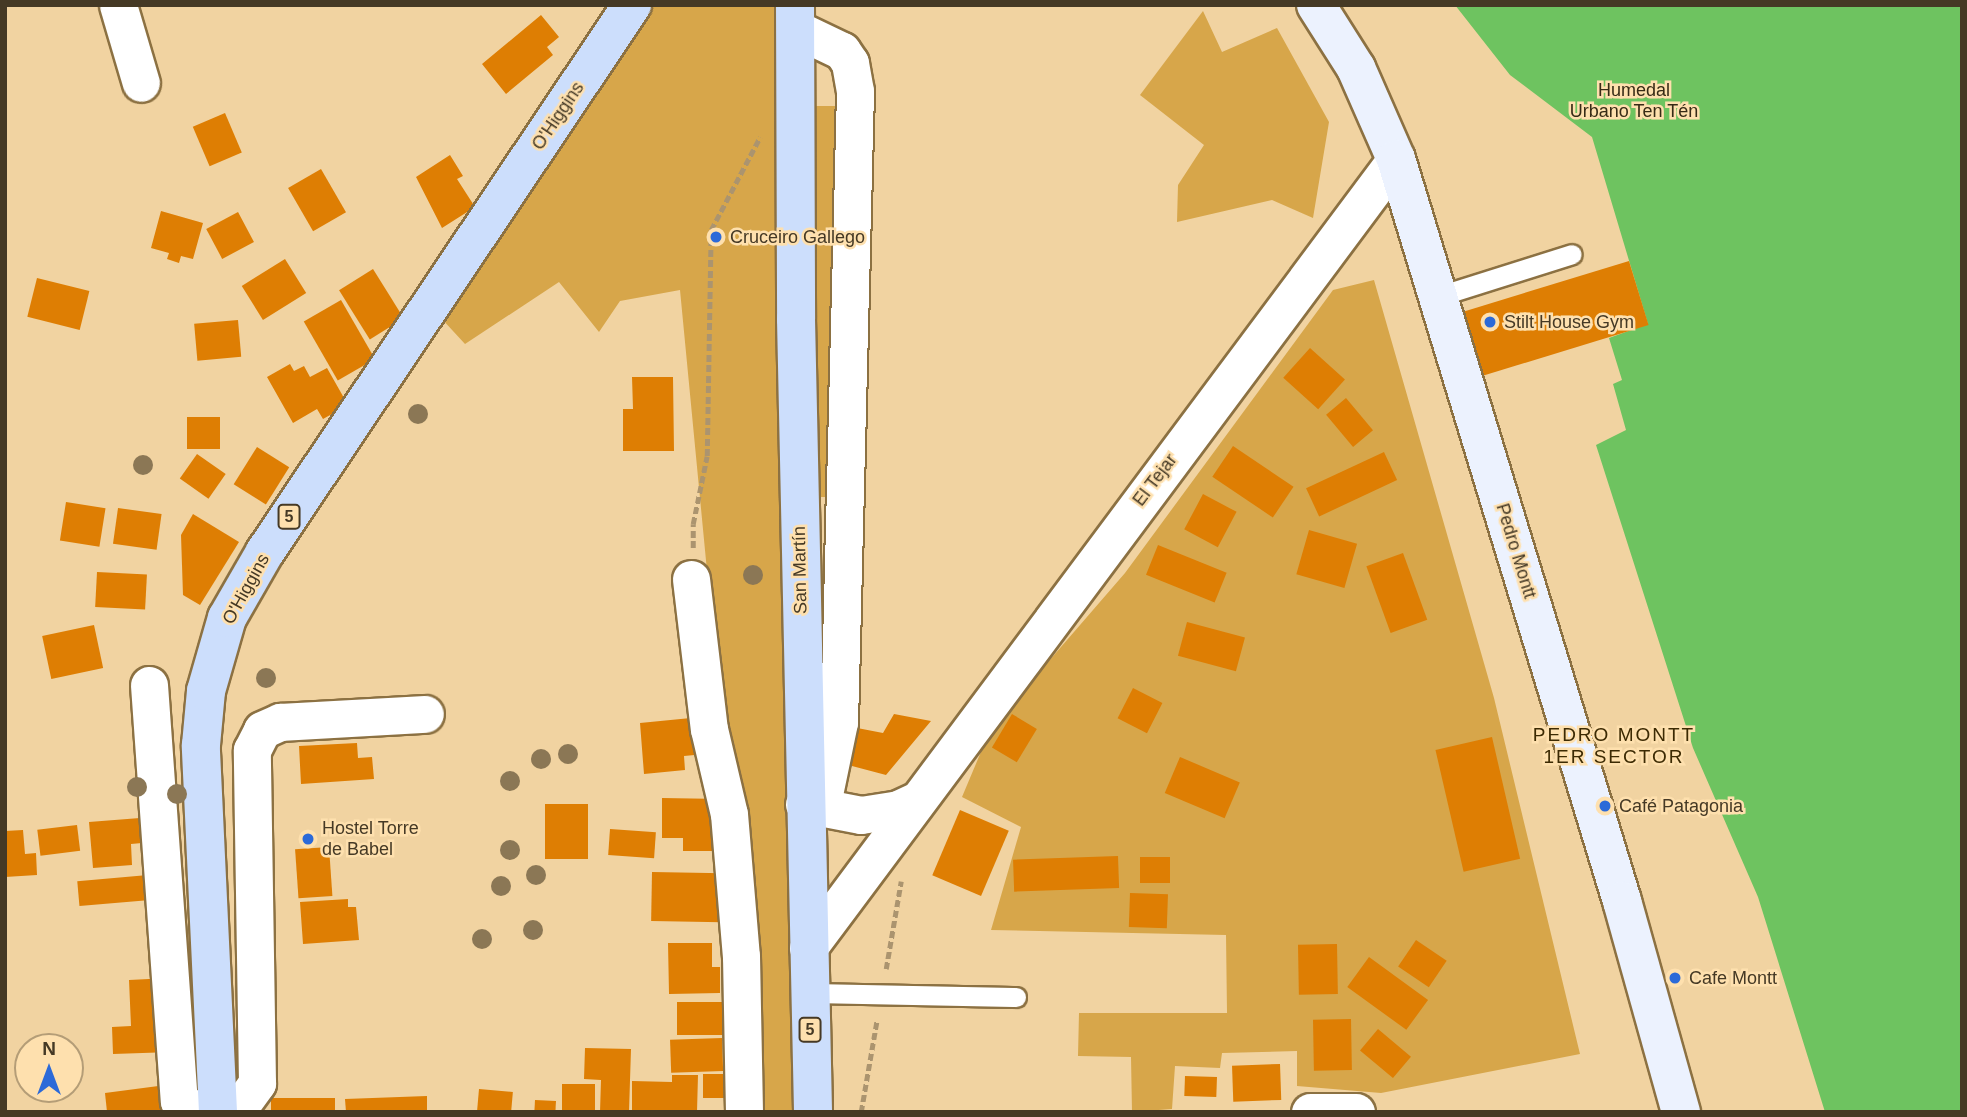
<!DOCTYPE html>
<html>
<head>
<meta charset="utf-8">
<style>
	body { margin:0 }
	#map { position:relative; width:1967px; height:1117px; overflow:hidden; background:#f1d3a1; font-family:Helvetica,sans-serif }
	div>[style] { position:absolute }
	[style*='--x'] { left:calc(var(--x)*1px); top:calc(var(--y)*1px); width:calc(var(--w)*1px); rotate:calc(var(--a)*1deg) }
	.green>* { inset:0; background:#d7a64a }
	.water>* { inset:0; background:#6ec360 }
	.building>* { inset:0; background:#de7e03; transform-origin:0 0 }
	.path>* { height:4.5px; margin-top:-2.25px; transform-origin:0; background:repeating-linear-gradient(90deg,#ab946f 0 7px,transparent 0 10.5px) }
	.roads { filter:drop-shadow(2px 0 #8c7142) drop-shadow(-2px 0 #8c7142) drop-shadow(0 2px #8c7142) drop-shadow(0 -2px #8c7142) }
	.service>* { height:19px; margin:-9.5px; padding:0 9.5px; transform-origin:9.5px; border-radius:9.5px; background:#fff }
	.minor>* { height:37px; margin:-18.5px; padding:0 18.5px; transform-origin:18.5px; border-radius:18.5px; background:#fff }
	.secondary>* { height:38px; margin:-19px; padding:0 19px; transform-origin:19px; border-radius:19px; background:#ecf2fe }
	.trunk>* { height:38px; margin:-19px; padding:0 19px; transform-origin:19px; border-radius:19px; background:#ccdefc }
	.trees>* { width:20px; height:20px; margin:-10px; border-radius:50%; background:#8b7755 }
	.dots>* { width:19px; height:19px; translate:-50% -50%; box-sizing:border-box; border:4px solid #fee0ae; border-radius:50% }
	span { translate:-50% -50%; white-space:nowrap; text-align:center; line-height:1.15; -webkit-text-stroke:5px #fee0ae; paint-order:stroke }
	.shield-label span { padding:2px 5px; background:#fee0ae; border:2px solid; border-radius:5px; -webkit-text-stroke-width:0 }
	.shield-label { font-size:16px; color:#453925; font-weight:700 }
	.park-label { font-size:18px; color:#372b16 }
	.street-label { font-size:18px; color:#453925 }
	.poi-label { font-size:18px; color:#453925 }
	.left { translate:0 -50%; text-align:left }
	.neighbourhood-label { font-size:19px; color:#3c2a03; letter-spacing:2px }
	.frame { position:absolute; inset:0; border:7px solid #453925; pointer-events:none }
	.north { position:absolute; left:14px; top:1033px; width:70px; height:70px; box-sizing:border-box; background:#fee0ae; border:2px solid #b49d77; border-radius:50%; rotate:0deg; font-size:19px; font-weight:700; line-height:28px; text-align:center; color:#453925 }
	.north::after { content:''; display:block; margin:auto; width:24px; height:32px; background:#2c6ad8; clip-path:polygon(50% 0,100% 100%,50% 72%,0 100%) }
</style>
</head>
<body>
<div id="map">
	<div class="green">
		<i style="clip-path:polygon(649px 5px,780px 5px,798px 1112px,759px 1112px,680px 290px,620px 301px,599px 332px,559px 282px,465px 344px,441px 318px)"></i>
		<i style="clip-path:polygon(1203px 11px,1222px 52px,1277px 28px,1329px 122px,1313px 218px,1272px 200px,1177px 222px,1178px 185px,1204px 145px,1140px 95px)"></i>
		<i style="clip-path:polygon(807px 106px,837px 106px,827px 497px,811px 497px)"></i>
		<i style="clip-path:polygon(1374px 280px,1494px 698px,1580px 1054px,1381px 1093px,1297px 1086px,1297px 1051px,1222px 1053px,1220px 1068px,1175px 1066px,1172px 1109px,1132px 1112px,1131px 1057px,1078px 1056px,1079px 1013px,1227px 1013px,1226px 935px,991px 930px,1021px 827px,962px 797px,991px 728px,1125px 573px,1333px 290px)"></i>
	</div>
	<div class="water">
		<i style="clip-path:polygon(1455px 5px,1962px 5px,1962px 1112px,1825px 1112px,1758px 897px,1693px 748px,1596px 445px,1626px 430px,1613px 384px,1622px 380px,1609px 338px,1648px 324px,1592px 137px,1510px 75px)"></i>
	</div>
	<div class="building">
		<i style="clip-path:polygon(541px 15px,559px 37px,547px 47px,553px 55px,506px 94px,482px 64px)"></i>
		<i style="left:225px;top:113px;width:43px;height:35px;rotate:67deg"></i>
		<i style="clip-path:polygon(450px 155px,463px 176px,457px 179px,475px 207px,442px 228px,416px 177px)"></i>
		<i style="left:321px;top:169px;width:50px;height:38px;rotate:60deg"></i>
		<i style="clip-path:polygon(161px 211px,203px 223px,193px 259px,181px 256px,179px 263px,167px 259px,169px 253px,151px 248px)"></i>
		<i style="left:238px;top:212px;width:34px;height:36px;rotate:62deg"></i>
		<i style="left:285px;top:259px;width:40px;height:51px;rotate:58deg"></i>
		<i style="left:1629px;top:261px;width:67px;height:181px;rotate:73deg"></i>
		<i style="left:373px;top:269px;width:58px;height:40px;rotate:58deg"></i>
		<i style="left:37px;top:278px;width:54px;height:40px;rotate:14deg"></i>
		<i style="left:341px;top:300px;width:68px;height:43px;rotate:60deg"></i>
		<i style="left:238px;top:320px;width:37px;height:44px;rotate:85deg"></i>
		<i style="left:1310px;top:348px;width:47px;height:40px;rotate:42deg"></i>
		<i style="clip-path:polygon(290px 364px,294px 371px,304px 366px,310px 377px,327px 368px,348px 405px,323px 419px,317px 409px,293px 423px,267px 377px)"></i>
		<i style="clip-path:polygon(632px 377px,673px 377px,674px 451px,623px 451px,623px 409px,633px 409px)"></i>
		<i style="left:1346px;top:398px;width:42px;height:26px;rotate:50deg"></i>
		<i style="left:187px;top:417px;width:33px;height:32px"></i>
		<i style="left:1233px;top:446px;width:73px;height:37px;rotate:34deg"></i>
		<i style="left:257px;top:447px;width:38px;height:44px;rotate:32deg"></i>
		<i style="left:1384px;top:452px;width:31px;height:86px;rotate:65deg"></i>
		<i style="left:197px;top:454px;width:35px;height:30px;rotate:35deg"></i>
		<i style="left:1203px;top:494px;width:38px;height:40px;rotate:28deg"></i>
		<i style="left:66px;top:502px;width:40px;height:39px;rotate:9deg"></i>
		<i style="left:118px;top:508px;width:44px;height:36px;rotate:8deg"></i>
		<i style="clip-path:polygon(193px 514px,239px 542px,200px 605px,183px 595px,181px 535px)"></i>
		<i style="left:1309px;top:530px;width:50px;height:46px;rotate:16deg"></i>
		<i style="left:1158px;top:545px;width:74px;height:32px;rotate:22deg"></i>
		<i style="left:1403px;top:553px;width:71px;height:39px;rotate:70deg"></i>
		<i style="left:97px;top:572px;width:50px;height:35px;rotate:3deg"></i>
		<i style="left:1187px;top:622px;width:60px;height:35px;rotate:15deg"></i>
		<i style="left:94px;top:625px;width:44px;height:53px;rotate:78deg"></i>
		<i style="left:1133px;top:688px;width:33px;height:34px;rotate:27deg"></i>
		<i style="clip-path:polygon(894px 714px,931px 721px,886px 775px,852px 766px,852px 727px,883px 733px)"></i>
		<i style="left:1012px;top:714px;width:29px;height:39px;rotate:31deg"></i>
		<i style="clip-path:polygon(701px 717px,705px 754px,684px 756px,685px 770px,644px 774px,640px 723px)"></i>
		<i style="left:1492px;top:737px;width:125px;height:58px;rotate:77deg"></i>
		<i style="clip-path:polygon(357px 743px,358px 758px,372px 757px,374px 779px,301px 784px,299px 746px)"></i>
		<i style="left:1180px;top:757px;width:65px;height:39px;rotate:23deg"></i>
		<i style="clip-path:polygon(662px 798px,722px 799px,722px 851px,683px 851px,683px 838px,662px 838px)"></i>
		<i style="left:588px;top:804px;width:55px;height:43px;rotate:90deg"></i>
		<i style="left:960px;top:810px;width:53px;height:71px;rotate:23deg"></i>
		<i style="clip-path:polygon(140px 818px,142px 843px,131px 844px,132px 865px,93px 868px,89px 822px)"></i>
		<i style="left:77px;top:825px;width:26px;height:40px;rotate:83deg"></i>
		<i style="left:610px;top:829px;width:46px;height:26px;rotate:4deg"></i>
		<i style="clip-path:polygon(23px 830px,25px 854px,36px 853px,37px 875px,5px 877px,5px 831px)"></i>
		<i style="left:329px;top:847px;width:49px;height:34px;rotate:86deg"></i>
		<i style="left:1118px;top:856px;width:32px;height:105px;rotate:88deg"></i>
		<i style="left:1140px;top:857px;width:30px;height:26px"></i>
		<i style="left:652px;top:872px;width:71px;height:49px;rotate:1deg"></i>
		<i style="left:148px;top:875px;width:25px;height:71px;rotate:85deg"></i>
		<i style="left:1130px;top:893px;width:38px;height:34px;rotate:2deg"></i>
		<i style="clip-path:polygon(348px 899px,348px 907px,356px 907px,359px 940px,303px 944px,300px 902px)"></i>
		<i style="left:1416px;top:940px;width:37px;height:32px;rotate:34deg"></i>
		<i style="clip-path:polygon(668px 943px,712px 943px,712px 967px,720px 967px,720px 993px,669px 994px)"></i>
		<i style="left:1337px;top:944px;width:50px;height:39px;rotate:89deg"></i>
		<i style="left:1369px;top:957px;width:73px;height:37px;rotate:36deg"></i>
		<i style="clip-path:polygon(169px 978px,172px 1052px,113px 1054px,112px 1027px,131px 1026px,129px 980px)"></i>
		<i style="left:734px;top:1002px;width:33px;height:57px;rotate:90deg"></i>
		<i style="left:1351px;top:1019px;width:51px;height:38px;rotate:89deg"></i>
		<i style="left:1378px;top:1029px;width:43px;height:28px;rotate:40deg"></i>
		<i style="left:722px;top:1038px;width:33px;height:52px;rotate:88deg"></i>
		<i style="clip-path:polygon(585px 1048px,631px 1049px,629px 1112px,600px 1112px,601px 1080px,584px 1079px)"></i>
		<i style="left:1280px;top:1064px;width:36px;height:48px;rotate:88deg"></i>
		<i style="left:703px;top:1074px;width:38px;height:24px"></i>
		<i style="clip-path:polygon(672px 1075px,698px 1075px,697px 1112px,632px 1112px,632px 1081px,672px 1082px)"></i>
		<i style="left:1185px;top:1076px;width:32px;height:20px;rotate:2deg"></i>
		<i style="left:562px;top:1084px;width:33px;height:28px"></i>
		<i style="clip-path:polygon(166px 1085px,170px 1112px,107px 1112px,105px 1093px)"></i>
		<i style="left:479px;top:1089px;width:34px;height:23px;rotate:5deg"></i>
		<i style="clip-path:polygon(427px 1096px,427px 1112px,346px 1112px,345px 1099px)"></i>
		<i style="left:335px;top:1098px;width:14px;height:64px;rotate:90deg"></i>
		<i style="left:535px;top:1100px;width:21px;height:12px;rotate:3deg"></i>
	</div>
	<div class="path">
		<i style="--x:693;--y:548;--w:24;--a:-90"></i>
		<i style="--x:693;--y:524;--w:69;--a:-78.4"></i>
		<i style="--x:707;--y:456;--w:226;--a:-89"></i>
		<i style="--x:711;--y:230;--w:105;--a:-62.2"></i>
		<i style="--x:886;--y:969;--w:89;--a:-80.3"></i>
		<i style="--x:861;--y:1112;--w:94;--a:-80.2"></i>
	</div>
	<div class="roads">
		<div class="service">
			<i style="--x:1439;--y:296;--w:139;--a:-17.5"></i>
			<i style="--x:809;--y:993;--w:207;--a:1.1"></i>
		</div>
		<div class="minor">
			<i style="--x:118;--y:5;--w:81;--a:73.6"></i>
			<i style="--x:796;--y:29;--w:51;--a:25.6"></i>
			<i style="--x:842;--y:51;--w:14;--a:56"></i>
			<i style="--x:850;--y:63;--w:28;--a:80"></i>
			<i style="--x:855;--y:91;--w:631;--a:91.45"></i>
			<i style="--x:839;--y:722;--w:84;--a:101.7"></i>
			<i style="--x:691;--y:579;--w:151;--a:83.2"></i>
			<i style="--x:709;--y:729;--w:87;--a:76.8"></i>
			<i style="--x:729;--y:814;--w:143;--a:85.2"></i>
			<i style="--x:741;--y:956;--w:156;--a:88.9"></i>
			<i style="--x:149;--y:685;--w:417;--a:85.9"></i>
			<i style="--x:179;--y:1101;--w:24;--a:28"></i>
			<i style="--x:804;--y:804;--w:58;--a:10.9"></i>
			<i style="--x:861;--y:815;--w:37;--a:-9"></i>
			<i style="--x:898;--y:809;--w:19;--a:-25"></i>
			<i style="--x:808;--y:948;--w:984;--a:-53.3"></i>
			<i style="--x:236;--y:1112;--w:36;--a:-54"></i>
			<i style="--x:257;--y:1083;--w:333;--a:-90.9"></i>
			<i style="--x:252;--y:750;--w:22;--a:-63"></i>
			<i style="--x:262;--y:730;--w:20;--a:-24"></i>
			<i style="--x:280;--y:722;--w:145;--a:-3.2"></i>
			<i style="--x:1310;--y:1112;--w:46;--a:0"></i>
		</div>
		<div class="secondary">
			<i style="--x:1316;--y:5;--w:75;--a:57.6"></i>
			<i style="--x:1356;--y:68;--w:99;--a:66.3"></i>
			<i style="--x:1396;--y:159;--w:776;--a:73.06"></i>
			<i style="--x:1622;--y:901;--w:219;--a:74.4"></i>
		</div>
		<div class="trunk">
			<i style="--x:795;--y:5;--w:314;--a:89.8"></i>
			<i style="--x:796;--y:319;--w:793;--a:88.77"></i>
			<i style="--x:218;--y:1112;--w:367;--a:-92.7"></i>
			<i style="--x:201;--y:745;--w:54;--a:-84.7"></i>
			<i style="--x:206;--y:691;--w:76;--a:-74"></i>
			<i style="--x:227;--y:618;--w:76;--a:-60.1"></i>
			<i style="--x:265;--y:552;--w:659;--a:-56.14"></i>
		</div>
	</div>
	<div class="trees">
		<i style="left:418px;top:414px"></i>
		<i style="left:143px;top:465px"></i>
		<i style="left:753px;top:575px"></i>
		<i style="left:266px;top:678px"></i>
		<i style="left:568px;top:754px"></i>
		<i style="left:541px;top:759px"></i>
		<i style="left:510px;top:781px"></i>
		<i style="left:137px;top:787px"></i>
		<i style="left:177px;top:794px"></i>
		<i style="left:510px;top:850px"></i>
		<i style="left:536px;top:875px"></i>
		<i style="left:501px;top:886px"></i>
		<i style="left:533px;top:930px"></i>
		<i style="left:482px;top:939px"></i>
	</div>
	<div class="dots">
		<i style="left:716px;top:237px;background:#2c6ad8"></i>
		<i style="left:1490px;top:322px;background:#2c6ad8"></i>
		<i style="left:1605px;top:806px;background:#2c6ad8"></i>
		<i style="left:308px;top:839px;background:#2c6ad8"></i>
		<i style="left:1675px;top:978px;background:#2c6ad8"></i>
	</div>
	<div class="shield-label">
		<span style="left:289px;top:517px">5</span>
		<span style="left:810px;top:1030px">5</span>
	</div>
	<div class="park-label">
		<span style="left:1634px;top:101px">Humedal<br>Urbano Ten Tén</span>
	</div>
	<div class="street-label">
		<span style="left:558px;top:116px;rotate:-56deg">O'Higgins</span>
		<span style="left:1155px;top:480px;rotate:-53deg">El Tejar</span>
		<span style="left:1516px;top:551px;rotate:73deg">Pedro Montt</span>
		<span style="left:800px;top:570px;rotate:-91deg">San Martín</span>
		<span style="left:246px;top:589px;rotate:-61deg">O'Higgins</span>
	</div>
	<div class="poi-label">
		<span class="left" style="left:730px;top:237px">Cruceiro Gallego</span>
		<span class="left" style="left:1504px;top:322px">Stilt House Gym</span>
		<span class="left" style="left:1619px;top:806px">Café Patagonia</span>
		<span class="left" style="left:322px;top:839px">Hostel Torre<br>de Babel</span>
		<span class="left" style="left:1689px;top:978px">Cafe Montt</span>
	</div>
	<div class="neighbourhood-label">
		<span style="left:1614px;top:746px">PEDRO MONTT<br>1ER SECTOR</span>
	</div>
	<div class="frame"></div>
	<div class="north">N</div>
</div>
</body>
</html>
